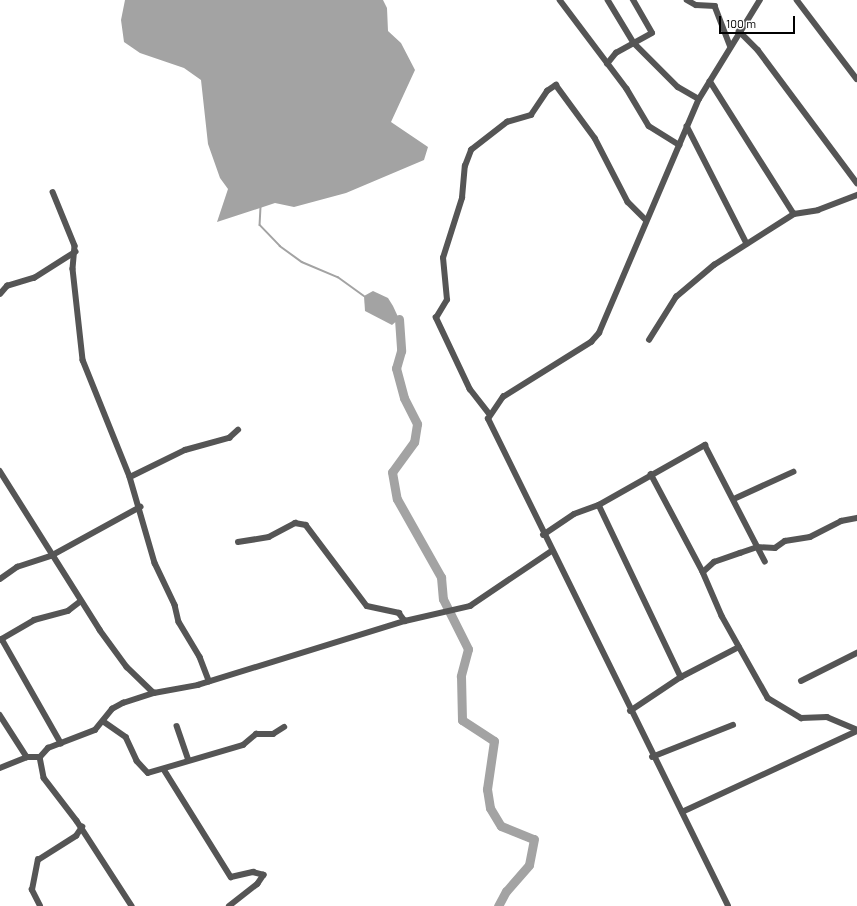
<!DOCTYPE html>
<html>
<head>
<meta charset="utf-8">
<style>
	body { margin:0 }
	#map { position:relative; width:857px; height:906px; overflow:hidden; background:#fff; font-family:Barlow,sans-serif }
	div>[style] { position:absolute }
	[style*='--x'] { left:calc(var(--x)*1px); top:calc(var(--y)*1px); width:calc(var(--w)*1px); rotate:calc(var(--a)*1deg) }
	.water>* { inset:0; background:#a3a3a3 }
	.stream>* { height:1.5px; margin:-0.75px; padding:0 0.75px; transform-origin:0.75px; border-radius:0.75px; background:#a3a3a3 }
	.river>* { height:9px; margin:-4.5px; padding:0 4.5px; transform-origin:4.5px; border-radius:4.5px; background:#a3a3a3 }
	.minor>* { height:5.5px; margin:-2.75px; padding:0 2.75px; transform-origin:2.75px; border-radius:2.75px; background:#555 }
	span { translate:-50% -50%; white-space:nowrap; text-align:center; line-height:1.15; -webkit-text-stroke:3.5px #fff; paint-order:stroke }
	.scale { position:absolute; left:719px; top:16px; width:76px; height:18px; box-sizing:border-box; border:2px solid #000; border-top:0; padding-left:5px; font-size:12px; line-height:14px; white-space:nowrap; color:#000; -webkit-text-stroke:3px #fff; paint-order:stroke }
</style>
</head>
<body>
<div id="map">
	<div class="water">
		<i style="clip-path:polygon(125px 0,383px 0,387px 8px,388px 31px,401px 43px,415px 70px,391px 122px,428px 147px,424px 160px,346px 193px,294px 207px,275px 203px,217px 222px,228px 189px,220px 178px,208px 144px,201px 80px,184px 68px,140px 53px,124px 42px,121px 20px)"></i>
		<i style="clip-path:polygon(373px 291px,388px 298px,393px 306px,399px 319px,392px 325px,365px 311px,364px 296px)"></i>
	</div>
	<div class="stream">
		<i style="--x:261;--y:207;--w:18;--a:93"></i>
		<i style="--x:260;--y:225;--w:29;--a:46"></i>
		<i style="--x:280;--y:246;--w:27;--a:36"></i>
		<i style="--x:302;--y:262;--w:39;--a:23"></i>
		<i style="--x:338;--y:277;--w:32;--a:36"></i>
	</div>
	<div class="river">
		<i style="--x:399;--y:319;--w:32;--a:86"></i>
		<i style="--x:401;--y:351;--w:18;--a:106"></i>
		<i style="--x:396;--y:368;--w:31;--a:75"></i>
		<i style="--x:404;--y:398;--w:29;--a:63"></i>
		<i style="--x:417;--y:424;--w:18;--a:99"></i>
		<i style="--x:414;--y:442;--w:37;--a:126"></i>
		<i style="--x:392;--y:472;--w:27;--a:80"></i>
		<i style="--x:397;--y:499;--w:90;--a:60.6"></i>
		<i style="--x:441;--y:577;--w:22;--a:85"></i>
		<i style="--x:443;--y:599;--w:56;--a:63.4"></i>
		<i style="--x:468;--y:649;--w:28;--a:105"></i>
		<i style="--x:461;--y:676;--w:44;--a:88.7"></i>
		<i style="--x:462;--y:720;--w:38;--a:33"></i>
		<i style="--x:494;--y:741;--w:49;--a:98.3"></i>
		<i style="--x:487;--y:789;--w:19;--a:81"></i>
		<i style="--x:490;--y:808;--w:21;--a:59"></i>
		<i style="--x:501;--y:826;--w:35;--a:22"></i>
		<i style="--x:534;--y:839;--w:26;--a:101"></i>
		<i style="--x:529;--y:865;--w:35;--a:131"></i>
		<i style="--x:506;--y:891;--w:17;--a:118"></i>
	</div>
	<div class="minor">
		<i style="--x:560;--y:0;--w:111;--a:53"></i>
		<i style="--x:627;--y:89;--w:43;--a:59.3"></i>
		<i style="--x:649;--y:126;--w:36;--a:32"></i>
		<i style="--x:608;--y:0;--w:50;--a:58.8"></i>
		<i style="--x:634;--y:43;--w:62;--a:45"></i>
		<i style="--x:678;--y:87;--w:24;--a:30"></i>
		<i style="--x:687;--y:0;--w:10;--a:29"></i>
		<i style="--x:696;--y:5;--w:19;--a:3"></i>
		<i style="--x:715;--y:6;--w:42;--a:69"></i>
		<i style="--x:797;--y:0;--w:99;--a:52.8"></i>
		<i style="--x:739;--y:31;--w:27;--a:45"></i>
		<i style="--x:758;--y:50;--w:166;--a:53.3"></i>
		<i style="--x:607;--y:64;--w:14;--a:-51"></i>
		<i style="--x:616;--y:53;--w:41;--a:-29.1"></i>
		<i style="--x:652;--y:33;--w:38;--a:-120"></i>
		<i style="--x:710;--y:81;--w:157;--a:57.7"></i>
		<i style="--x:687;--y:126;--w:132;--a:63"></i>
		<i style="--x:53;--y:192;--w:58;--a:67.8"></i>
		<i style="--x:75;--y:246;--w:23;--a:95"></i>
		<i style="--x:73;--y:269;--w:92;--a:83.7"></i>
		<i style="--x:83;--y:360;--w:126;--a:68.1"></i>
		<i style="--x:130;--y:477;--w:90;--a:73.8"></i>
		<i style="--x:155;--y:563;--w:47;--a:64.5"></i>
		<i style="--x:175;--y:605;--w:17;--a:77"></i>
		<i style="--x:179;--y:622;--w:41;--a:59"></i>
		<i style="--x:200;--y:657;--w:26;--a:69"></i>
		<i style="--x:0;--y:294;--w:11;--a:-49"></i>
		<i style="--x:7;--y:286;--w:28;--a:-17"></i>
		<i style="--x:34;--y:278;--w:49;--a:-32.4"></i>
		<i style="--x:649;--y:340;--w:51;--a:-57.9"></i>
		<i style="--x:676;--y:297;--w:50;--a:-40.1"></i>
		<i style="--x:714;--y:265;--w:95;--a:-32.5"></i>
		<i style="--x:794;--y:214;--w:24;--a:-9"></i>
		<i style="--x:818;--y:210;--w:42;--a:-21"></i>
		<i style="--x:489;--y:414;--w:31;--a:-128"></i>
		<i style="--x:470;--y:390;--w:80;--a:-115.3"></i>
		<i style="--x:436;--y:318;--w:21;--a:-59"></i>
		<i style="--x:447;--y:300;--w:42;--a:-95.4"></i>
		<i style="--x:443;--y:258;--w:63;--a:-72.4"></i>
		<i style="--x:462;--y:198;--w:32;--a:-85"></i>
		<i style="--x:465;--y:166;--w:17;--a:-69"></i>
		<i style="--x:471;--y:150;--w:46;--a:-37.9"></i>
		<i style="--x:507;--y:122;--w:25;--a:-16"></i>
		<i style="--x:531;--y:115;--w:29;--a:-56"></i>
		<i style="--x:547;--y:91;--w:11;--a:-34"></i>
		<i style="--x:556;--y:85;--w:66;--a:53.7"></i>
		<i style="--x:595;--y:138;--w:72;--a:62.7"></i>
		<i style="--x:628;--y:202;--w:25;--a:45"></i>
		<i style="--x:0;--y:471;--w:188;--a:57.8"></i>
		<i style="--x:100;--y:630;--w:46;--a:53.9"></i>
		<i style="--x:127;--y:667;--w:37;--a:44"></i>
		<i style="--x:651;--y:474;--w:111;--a:62"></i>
		<i style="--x:703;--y:572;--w:48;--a:66.6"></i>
		<i style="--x:722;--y:616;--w:94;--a:60.7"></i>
		<i style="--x:768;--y:698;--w:39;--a:31"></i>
		<i style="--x:801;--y:718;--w:26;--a:-2"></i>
		<i style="--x:827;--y:717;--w:33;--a:23"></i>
		<i style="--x:130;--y:477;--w:61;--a:-26.1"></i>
		<i style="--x:185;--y:450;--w:46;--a:-15.3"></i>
		<i style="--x:229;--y:438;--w:12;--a:-42"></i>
		<i style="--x:736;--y:498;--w:63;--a:-24.5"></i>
		<i style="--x:599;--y:505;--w:191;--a:64.5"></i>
		<i style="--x:543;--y:535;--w:37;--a:-34"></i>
		<i style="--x:574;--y:514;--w:27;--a:-20"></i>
		<i style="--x:599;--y:505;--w:122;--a:-29.5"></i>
		<i style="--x:705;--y:445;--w:131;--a:62.7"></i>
		<i style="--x:238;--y:542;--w:31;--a:-9"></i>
		<i style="--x:269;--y:537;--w:30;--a:-28"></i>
		<i style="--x:295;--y:523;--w:11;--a:10"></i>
		<i style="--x:306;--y:525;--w:101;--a:53"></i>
		<i style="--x:367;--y:606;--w:33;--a:12"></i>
		<i style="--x:399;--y:613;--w:10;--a:53"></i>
		<i style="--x:703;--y:572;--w:15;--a:-42"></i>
		<i style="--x:714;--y:562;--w:28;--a:-19"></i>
		<i style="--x:740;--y:553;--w:18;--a:-19"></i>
		<i style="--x:757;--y:547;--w:18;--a:3"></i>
		<i style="--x:775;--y:548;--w:12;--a:-35"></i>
		<i style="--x:785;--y:541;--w:25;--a:-9"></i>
		<i style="--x:810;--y:537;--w:35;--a:-27"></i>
		<i style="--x:841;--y:521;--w:16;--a:-11"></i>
		<i style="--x:0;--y:579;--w:21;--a:-35"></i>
		<i style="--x:17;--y:567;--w:36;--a:-18"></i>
		<i style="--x:51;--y:556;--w:102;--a:-28.8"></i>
		<i style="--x:2;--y:639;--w:120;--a:60.4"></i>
		<i style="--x:0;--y:640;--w:39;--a:-30"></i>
		<i style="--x:34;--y:620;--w:35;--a:-15"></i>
		<i style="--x:68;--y:611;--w:16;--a:-38"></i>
		<i style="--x:801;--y:681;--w:63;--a:-26.6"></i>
		<i style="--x:630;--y:711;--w:61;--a:-33.7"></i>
		<i style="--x:681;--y:677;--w:65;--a:-27.3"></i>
		<i style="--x:0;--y:715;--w:50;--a:57.3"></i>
		<i style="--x:103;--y:721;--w:28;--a:35"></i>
		<i style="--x:126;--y:737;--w:26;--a:65"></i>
		<i style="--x:137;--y:761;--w:16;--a:47"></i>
		<i style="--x:148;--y:773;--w:99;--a:-16.4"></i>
		<i style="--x:243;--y:745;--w:17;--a:-40"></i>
		<i style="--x:256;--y:734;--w:17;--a:0"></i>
		<i style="--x:273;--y:734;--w:13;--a:-32"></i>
		<i style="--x:177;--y:726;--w:36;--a:71"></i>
		<i style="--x:40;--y:757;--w:21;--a:79"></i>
		<i style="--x:44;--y:778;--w:54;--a:52.5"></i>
		<i style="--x:77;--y:821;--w:101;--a:57.1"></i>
		<i style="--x:652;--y:757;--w:87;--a:-21.6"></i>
		<i style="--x:0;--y:768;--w:29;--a:-22"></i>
		<i style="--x:27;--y:757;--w:13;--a:0"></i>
		<i style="--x:40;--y:757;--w:12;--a:-48"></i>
		<i style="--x:48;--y:748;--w:50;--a:-21"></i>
		<i style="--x:95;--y:730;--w:27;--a:-51"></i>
		<i style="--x:112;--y:709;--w:13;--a:-29"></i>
		<i style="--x:123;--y:703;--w:33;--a:-18"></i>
		<i style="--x:154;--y:693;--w:45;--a:-10.3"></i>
		<i style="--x:198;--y:685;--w:217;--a:-17.2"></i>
		<i style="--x:405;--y:621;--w:67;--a:-13"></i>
		<i style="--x:470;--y:606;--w:97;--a:-34"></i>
		<i style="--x:165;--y:771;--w:125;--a:58.1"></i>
		<i style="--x:231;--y:877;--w:23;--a:-13"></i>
		<i style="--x:253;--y:872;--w:11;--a:15"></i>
		<i style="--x:264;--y:875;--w:11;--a:124"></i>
		<i style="--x:258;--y:884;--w:36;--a:142"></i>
		<i style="--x:682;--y:812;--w:193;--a:-24.8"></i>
		<i style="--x:40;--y:906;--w:18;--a:-117"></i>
		<i style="--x:32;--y:890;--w:31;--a:-79"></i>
		<i style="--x:38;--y:860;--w:45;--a:-32.3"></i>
		<i style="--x:76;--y:836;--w:11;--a:-56"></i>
		<i style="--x:728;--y:906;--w:543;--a:-116.23"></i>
		<i style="--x:488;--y:419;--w:27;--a:-56"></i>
		<i style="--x:503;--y:397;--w:104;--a:-32"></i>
		<i style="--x:591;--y:342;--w:12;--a:-48"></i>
		<i style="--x:599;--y:333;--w:254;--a:-66.9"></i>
		<i style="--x:699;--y:99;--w:116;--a:-58.4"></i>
	</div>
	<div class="scale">100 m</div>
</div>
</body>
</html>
